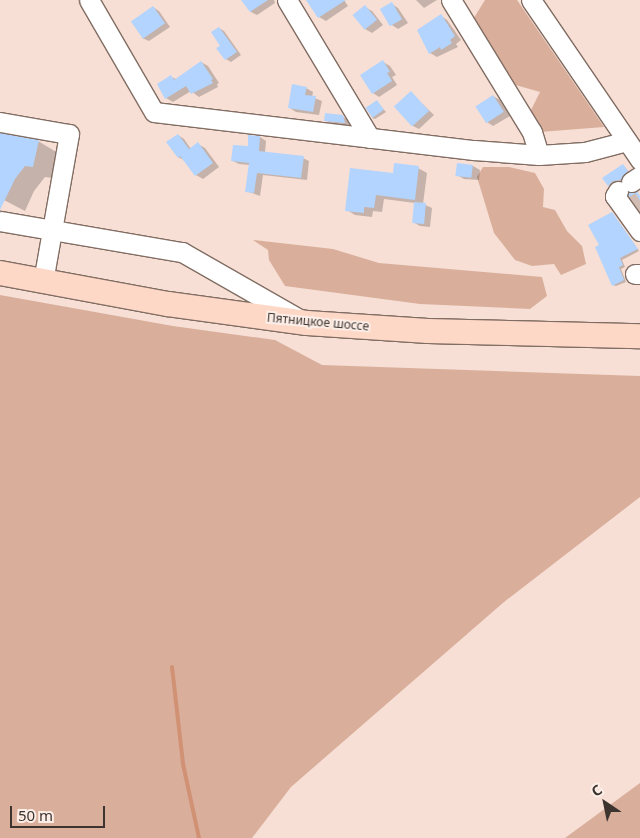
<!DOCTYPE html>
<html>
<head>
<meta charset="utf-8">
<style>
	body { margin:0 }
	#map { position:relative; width:640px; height:838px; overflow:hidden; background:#f7dfd5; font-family:"Noto Sans",sans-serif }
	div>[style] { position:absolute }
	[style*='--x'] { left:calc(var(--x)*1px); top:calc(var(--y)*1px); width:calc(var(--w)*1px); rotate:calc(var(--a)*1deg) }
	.green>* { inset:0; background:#d9af9c }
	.shadow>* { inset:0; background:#0003 }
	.stream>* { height:4px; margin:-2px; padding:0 2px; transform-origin:2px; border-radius:2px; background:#d09174 }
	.building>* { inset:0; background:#b2d4fe; transform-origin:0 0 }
	.minor-tunnel>* { height:19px; margin-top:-9.5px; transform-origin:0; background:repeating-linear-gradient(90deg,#d2bdb4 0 19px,transparent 0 28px) }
	.roads { filter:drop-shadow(1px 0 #816d63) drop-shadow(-1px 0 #816d63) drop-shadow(0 1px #816d63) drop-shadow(0 -1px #816d63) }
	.minor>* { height:19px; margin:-9.5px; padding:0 9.5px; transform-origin:9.5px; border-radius:9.5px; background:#fff }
	.major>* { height:24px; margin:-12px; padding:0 12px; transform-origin:12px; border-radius:12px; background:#fed8c7 }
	span { translate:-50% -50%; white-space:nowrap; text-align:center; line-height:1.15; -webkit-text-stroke:4px #fdefe8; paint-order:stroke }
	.street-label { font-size:12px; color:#3d3430 }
	.north { position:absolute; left:580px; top:778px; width:50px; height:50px; -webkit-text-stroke:4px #fdefe8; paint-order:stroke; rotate:326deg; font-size:14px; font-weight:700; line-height:20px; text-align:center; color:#3d3430 }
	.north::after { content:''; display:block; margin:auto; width:18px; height:22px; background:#3d3430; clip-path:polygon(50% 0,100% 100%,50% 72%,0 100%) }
	.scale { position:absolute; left:10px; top:806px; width:95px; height:22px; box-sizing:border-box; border:2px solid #3d3430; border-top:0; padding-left:6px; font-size:15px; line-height:18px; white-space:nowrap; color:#3d3430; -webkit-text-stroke:4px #fdefe8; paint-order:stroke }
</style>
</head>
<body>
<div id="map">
	<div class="green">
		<i style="clip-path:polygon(485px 0,517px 0,604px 127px,540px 132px,530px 112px,540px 92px,512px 84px,472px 21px)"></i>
		<i style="clip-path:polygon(483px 167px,509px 167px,535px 173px,544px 189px,543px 207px,555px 210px,567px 231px,582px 246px,586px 264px,561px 275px,554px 264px,532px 266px,515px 260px,494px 233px,477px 177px)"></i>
		<i style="clip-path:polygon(253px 240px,333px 249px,379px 263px,542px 277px,547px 296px,530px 309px,420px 304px,285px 286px,269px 260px,268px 250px)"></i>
		<i style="clip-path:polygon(0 295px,173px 326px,275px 340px,322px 365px,640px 376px,640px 497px,504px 602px,291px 787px,252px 838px,0 838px)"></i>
		<i style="clip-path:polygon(640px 783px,640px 838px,565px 838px)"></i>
	</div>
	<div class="shadow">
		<i style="clip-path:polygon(243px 0,274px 0,275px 3px,257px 15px,251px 12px)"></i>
		<i style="clip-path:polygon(308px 0,344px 0,348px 6px,326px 21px,319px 17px)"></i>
		<i style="clip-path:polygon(416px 0,437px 0,424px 8px)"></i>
		<i style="clip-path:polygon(392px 4px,398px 8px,408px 23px,398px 29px,392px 25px)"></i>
		<i style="clip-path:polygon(153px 7px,159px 11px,170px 27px,149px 41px,142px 38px)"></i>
		<i style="clip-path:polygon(365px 7px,372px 11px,383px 25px,372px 33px,365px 29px)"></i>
		<i style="clip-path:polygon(441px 16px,447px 20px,461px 40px,456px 44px,458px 47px,437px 57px,430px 53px)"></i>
		<i style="clip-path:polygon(219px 28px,224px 31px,241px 55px,231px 62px,226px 59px)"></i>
		<i style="clip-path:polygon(201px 62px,208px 66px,219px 83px,217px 84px,218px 87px,199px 97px,191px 91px,173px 102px,166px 98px,171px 77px,176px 79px)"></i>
		<i style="clip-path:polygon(383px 62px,390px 66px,396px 75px,392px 77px,397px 85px,379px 97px,373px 93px)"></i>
		<i style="clip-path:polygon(306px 88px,313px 92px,312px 97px,322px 101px,319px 115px,296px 112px,290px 108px)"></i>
		<i style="clip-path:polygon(411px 93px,434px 115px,419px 129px,413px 126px)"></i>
		<i style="clip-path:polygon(493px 96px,500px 100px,510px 116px,493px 126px,487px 122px)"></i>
		<i style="clip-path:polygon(377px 102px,386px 112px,375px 119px,372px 118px)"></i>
		<i style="clip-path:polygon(343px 117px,350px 121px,351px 126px,332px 124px,326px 120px)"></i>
		<i style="clip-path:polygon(0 134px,38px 141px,58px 153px,52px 178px,45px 177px,34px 191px,25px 211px,0 198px)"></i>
		<i style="clip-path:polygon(178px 135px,184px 139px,191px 149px,198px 144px,205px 148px,219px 167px,203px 179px,196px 175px,186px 161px,178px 157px)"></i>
		<i style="clip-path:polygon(260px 137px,266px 141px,265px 153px,303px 158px,309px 161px,307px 180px,263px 175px,260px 196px,246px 191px,250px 165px,239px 164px,233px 161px)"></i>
		<i style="clip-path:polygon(458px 165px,473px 166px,480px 170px,479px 180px,464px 179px,457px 175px)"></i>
		<i style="clip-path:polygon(623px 165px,630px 173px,623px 181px,616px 182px,611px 187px,609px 185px)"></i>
		<i style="clip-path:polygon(418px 168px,427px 173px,423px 204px,432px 208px,430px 227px,420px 226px,413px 222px,415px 203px,384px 199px,382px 212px,373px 211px,372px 217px,355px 215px,347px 210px,394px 174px)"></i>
		<i style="clip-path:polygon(612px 213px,639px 251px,622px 260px,625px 267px,621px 269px,626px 282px,616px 286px,613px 285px,600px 246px)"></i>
	</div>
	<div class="stream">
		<i style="--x:172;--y:667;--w:98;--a:83.5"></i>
		<i style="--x:183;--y:764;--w:76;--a:77.8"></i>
	</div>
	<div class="building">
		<i style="clip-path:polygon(241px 0,268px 0,250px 12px)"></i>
		<i style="clip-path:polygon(306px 0,346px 0,318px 18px)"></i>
		<i style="left:392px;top:2px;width:20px;height:14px;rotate:60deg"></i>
		<i style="left:365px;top:5px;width:19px;height:16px;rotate:51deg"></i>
		<i style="left:153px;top:6px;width:21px;height:27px;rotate:55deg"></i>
		<i style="clip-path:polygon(441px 14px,455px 36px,450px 40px,452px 43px,441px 50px,440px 47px,429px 54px,417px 30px)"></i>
		<i style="clip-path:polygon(219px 27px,237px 52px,225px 60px,216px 48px,220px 46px,211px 32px)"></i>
		<i style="clip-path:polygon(383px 60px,390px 72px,387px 73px,392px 81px,372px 94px,360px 75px)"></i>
		<i style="clip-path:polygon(201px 61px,213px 79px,211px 80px,213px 83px,191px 94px,186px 86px,165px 99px,157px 84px,171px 75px,174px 80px)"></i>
		<i style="clip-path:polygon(292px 84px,307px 87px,305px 95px,316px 96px,313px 112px,288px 108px)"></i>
		<i style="left:411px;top:91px;width:27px;height:23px;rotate:48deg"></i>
		<i style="left:493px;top:95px;width:20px;height:21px;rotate:57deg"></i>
		<i style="left:377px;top:100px;width:12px;height:14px;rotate:55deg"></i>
		<i style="clip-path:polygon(325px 113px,343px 115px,345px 123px,324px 121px)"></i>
		<i style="clip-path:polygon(0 133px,39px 140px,33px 167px,25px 166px,15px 179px,0 210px)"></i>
		<i style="clip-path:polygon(178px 134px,189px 149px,198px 142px,213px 163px,195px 176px,180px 156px,178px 158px,166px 142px)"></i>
		<i style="clip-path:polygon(248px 135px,260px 136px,259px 151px,304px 156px,301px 178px,257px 173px,254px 193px,245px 192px,249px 163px,231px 161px,233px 145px,248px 146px)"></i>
		<i style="clip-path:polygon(394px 163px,419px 166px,415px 200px,376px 195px,374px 208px,364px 207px,364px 213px,345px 211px,350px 168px,393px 173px)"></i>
		<i style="left:457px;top:163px;width:16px;height:13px;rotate:7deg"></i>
		<i style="clip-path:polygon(623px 164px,628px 171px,620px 180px,613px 181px,608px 186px,602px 178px)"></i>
		<i style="clip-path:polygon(637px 191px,640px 196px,640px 212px,628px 195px,629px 193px)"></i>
		<i style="left:414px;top:202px;width:12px;height:21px;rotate:5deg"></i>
		<i style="clip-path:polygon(612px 212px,638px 249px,620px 258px,623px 265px,619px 267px,624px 280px,612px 286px,595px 247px,599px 245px,588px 225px)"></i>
	</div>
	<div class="minor-tunnel">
		<i style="--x:630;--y:207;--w:12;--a:-31"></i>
	</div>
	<div class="roads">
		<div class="minor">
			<i style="--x:89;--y:0;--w:129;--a:59.9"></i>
			<i style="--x:154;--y:112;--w:322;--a:6.8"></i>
			<i style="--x:474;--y:150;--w:65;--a:4.4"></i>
			<i style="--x:539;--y:155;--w:46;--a:-3.7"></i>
			<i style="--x:585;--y:152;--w:43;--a:-14.7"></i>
			<i style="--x:287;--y:0;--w:161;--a:59"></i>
			<i style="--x:451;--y:0;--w:155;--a:58.5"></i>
			<i style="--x:532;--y:132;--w:24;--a:73"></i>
			<i style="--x:531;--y:0;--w:194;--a:55.7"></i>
			<i style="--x:0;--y:122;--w:70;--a:9.9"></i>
			<i style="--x:69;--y:134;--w:150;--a:100"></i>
			<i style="--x:631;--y:182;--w:11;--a:-34"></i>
			<i style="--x:618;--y:191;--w:6;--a:121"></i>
			<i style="--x:615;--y:196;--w:43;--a:54.5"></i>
			<i style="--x:0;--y:221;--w:185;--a:9.7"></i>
			<i style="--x:182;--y:252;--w:137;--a:29.7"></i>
			<i style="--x:635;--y:274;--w:5;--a:0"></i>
		</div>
		<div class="major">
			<i style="--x:0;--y:273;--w:171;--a:10.5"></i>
			<i style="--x:168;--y:304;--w:140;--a:7.8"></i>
			<i style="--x:307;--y:323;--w:121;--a:3.8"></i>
			<i style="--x:428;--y:331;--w:212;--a:1.4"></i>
		</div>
	</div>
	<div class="street-label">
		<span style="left:318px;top:322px;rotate:5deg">Пятницкое шоссе</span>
	</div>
	<div class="north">С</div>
	<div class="scale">50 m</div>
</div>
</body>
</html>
